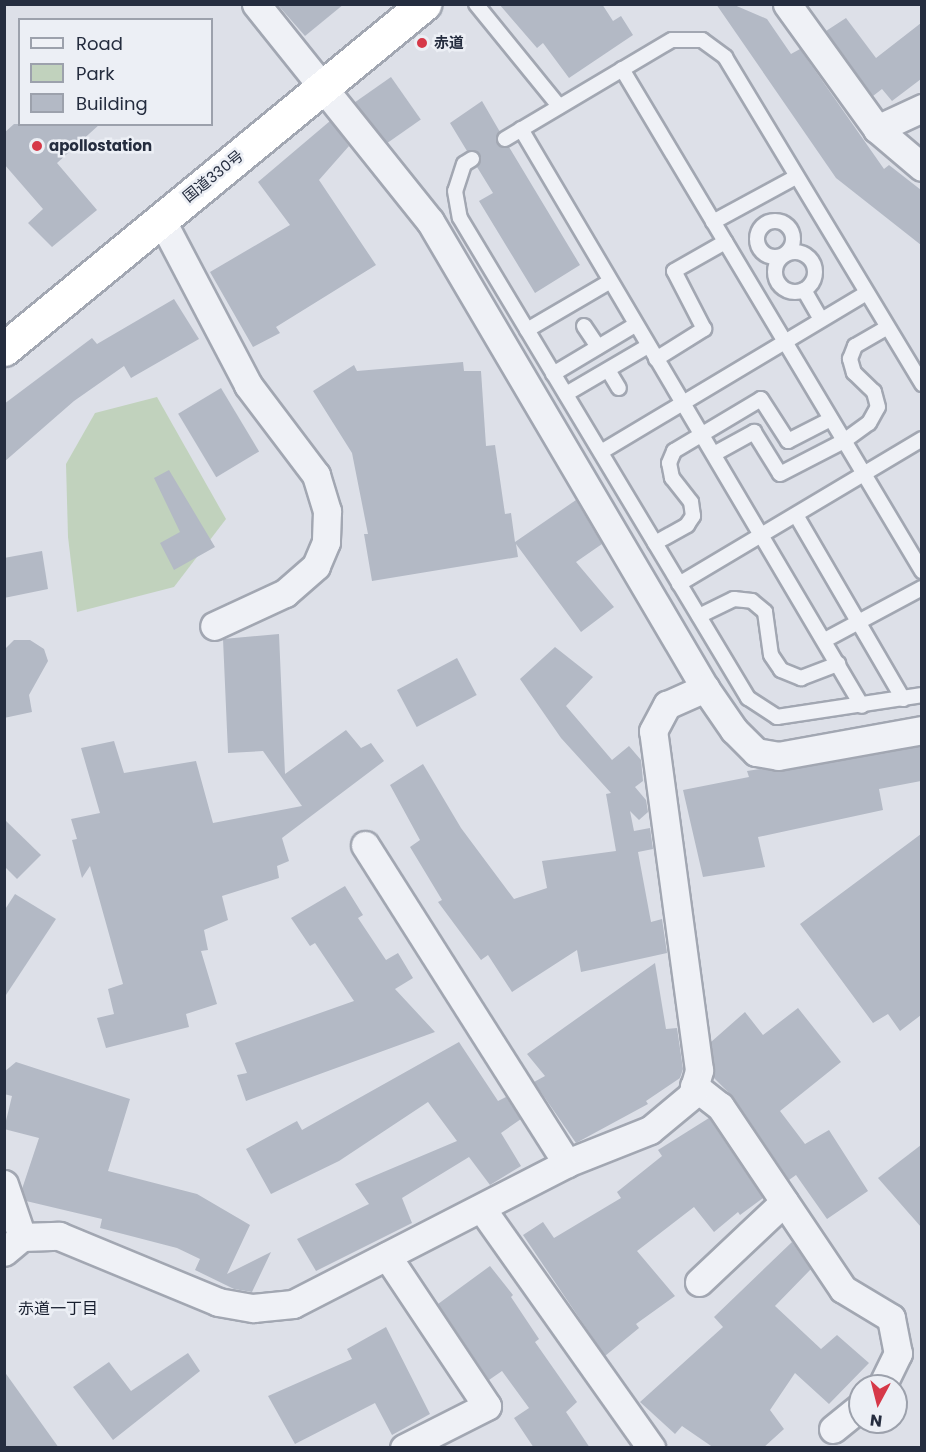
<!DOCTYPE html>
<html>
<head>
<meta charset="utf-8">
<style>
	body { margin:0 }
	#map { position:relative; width:926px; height:1452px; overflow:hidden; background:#dde0e8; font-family:Poppins,"Noto Sans JP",sans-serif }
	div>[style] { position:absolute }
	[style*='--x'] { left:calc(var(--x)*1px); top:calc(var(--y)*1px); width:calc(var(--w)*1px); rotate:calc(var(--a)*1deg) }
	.green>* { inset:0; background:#c1d2bd }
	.building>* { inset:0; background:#b3b9c5; transform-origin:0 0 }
	.roads { filter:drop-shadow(2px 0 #a2a7b2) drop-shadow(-2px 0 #a2a7b2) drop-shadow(0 2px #a2a7b2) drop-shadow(0 -2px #a2a7b2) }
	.lane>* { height:14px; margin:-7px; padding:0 7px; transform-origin:7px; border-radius:7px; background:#eff1f6 }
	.lane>.ring { margin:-7px; padding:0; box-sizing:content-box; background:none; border:14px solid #eff1f6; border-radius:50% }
	.street>* { height:27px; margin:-13.5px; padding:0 13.5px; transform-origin:13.5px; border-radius:13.5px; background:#eff1f6 }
	.highway>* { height:33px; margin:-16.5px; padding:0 16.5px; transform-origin:16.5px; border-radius:16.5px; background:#fff }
	.dots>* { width:16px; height:16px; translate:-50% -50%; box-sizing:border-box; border:3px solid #eceff5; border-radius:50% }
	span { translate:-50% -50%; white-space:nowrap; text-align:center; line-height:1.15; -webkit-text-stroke:5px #eceff5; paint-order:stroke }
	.poi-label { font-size:15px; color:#252d3f; font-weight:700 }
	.left { translate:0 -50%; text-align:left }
	.street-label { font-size:15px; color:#252d3f }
	.neighbourhood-label { font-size:16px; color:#181f2f }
	.frame { position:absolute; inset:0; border:6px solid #252d3f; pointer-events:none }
	.legend { position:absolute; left:18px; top:18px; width:195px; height:108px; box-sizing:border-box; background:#eceff5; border:2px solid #9ca1ac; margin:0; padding:8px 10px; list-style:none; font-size:18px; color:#252d3f }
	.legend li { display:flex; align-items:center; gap:12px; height:30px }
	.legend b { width:30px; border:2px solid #9ca1ac }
	.north { position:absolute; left:848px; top:1374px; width:60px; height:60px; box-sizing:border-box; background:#eceff5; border:2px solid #9ca1ac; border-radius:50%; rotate:187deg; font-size:16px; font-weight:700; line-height:24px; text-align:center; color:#252d3f }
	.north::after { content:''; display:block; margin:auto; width:21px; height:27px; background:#d63848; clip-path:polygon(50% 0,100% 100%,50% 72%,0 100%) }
</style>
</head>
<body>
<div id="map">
	<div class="green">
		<i style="clip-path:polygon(157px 397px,226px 519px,174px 587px,77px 612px,68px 537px,66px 464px,95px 413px)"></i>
	</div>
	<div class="building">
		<i style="clip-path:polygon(277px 4px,344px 4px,305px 36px)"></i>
		<i style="clip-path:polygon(499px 4px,602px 4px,613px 21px,621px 16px,633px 35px,569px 78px,543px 43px,537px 48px)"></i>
		<i style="clip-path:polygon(716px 4px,732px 4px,767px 19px,791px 54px,800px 49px,884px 169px,889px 165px,921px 190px,921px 245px,836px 178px)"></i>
		<i style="clip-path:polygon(846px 18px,876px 58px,921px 23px,921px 79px,892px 101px,882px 89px,873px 96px,826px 31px)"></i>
		<i style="left:391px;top:77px;width:52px;height:44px;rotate:55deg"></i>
		<i style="clip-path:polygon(482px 101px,500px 132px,497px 143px,509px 147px,580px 265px,535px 293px,479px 201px,493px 193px,477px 167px,480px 155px,467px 151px,450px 123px)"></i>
		<i style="clip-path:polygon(330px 121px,349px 146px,319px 180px,376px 265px,276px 327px,280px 333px,253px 347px,210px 272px,290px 225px,258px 182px)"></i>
		<i style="clip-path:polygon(14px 124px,100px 124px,57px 163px,97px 210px,52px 247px,28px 223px,43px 209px,4px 164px,4px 133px)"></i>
		<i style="clip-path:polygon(174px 299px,199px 339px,131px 378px,124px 366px,74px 401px,4px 462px,4px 404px,92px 338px,97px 344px)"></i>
		<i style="clip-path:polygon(463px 362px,464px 371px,481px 371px,486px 446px,495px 445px,505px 514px,511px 513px,515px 542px,576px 500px,602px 544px,576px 562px,614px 607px,581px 632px,516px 544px,518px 557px,372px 581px,364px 534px,368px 534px,352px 453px,313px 391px,354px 365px,357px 371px)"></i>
		<i style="left:221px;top:388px;width:74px;height:50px;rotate:59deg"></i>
		<i style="clip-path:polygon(169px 470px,215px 547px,174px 570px,160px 543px,180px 532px,154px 478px)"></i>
		<i style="clip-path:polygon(42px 551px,48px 589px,4px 598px,4px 558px)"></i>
		<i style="clip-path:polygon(279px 634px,285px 774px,346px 730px,361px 748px,371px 743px,384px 761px,282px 838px,289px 861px,277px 866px,279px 878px,222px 896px,228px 920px,204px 930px,208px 950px,201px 951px,217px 1004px,186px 1014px,189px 1027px,106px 1048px,97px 1018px,114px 1014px,108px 989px,123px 984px,90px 866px,82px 878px,72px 840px,77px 839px,71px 819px,100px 813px,81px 748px,114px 741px,124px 773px,196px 761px,213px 823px,302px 806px,263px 751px,228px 753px,223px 639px)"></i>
		<i style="clip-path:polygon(14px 640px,30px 640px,44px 649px,48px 661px,29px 695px,32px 712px,4px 718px,6px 648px)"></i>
		<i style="clip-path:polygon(555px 647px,593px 677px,566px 706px,612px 760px,629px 746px,641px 760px,643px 781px,635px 787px,646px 800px,648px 812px,639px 820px,630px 811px,634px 831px,650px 828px,653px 849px,638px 852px,651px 922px,662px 919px,667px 953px,581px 972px,577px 950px,512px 992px,488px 955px,481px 960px,438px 902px,442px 900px,410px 847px,420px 840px,390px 785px,423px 764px,461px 828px,514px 899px,547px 888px,542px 861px,616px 851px,606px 794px,611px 793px,561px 738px,520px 679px)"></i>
		<i style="left:457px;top:658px;width:42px;height:68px;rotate:62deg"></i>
		<i style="clip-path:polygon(921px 746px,921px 781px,879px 789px,883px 810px,758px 837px,765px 867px,703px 877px,683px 790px,749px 777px,747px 771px,760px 769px,781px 771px)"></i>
		<i style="clip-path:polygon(4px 819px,41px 855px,17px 879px,4px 866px)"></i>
		<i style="clip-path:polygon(921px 834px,921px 1015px,900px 1031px,888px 1014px,873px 1023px,800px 924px)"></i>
		<i style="clip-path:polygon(345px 886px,363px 915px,358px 918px,386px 960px,398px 953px,413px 978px,395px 989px,435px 1032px,246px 1101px,237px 1075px,247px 1073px,235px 1043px,354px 1001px,315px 943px,310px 946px,291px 918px)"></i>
		<i style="clip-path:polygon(15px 894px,56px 919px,4px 998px,4px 911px)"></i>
		<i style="clip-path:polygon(655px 963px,666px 1029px,677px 1028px,683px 1069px,680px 1078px,646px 1101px,648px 1104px,576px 1143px,534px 1082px,545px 1076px,527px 1054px)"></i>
		<i style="clip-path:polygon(798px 1008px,841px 1062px,780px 1111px,805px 1144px,829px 1130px,868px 1191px,827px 1219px,796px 1175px,789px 1180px,733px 1097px,713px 1077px,711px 1042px,745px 1012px,763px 1035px)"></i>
		<i style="clip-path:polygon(459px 1042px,498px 1101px,506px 1097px,521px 1119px,501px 1133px,521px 1166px,490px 1185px,469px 1157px,402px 1198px,412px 1223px,316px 1271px,297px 1239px,369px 1204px,355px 1184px,457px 1141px,428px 1102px,339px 1161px,271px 1194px,246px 1149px,297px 1121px,302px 1130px)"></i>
		<i style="clip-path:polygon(16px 1062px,130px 1099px,108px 1171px,197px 1194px,250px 1225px,227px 1274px,271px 1252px,252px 1292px,234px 1289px,195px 1270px,200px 1259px,177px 1248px,100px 1228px,102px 1219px,26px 1201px,22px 1189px,39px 1138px,4px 1129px,12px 1096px,4px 1094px,4px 1072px)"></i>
		<i style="clip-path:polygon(709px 1118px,763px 1198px,740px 1215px,738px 1212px,714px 1232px,694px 1207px,637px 1251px,675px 1296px,636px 1324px,639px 1328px,605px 1356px,523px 1235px,543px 1222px,554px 1238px,621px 1198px,617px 1192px,662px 1156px,658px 1150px)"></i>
		<i style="clip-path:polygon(921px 1145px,921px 1227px,878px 1178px)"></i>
		<i style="clip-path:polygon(792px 1242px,811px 1269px,775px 1306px,821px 1349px,837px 1335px,869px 1363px,829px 1404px,795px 1373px,770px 1410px,784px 1429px,763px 1448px,714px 1448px,682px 1426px,675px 1434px,640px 1402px,723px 1327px,714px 1317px)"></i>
		<i style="clip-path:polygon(490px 1266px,513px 1295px,511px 1297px,539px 1339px,535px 1342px,577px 1402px,566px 1412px,590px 1448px,534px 1448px,514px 1418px,529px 1408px,502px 1371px,489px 1380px,438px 1304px)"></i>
		<i style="clip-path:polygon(386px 1327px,430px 1414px,392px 1435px,375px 1403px,295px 1444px,268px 1396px,352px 1359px,347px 1349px)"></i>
		<i style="clip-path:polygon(188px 1353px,200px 1371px,113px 1440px,73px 1387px,109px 1362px,131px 1391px)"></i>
		<i style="clip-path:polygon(4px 1371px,59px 1448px,4px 1448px)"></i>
	</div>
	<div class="roads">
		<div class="lane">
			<i style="--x:476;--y:4;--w:132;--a:50.9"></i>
			<i style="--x:622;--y:69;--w:585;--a:59.14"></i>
			<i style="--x:521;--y:129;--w:670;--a:59.42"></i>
			<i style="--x:505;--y:139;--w:194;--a:-30.7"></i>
			<i style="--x:672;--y:40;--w:30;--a:0"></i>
			<i style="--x:702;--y:40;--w:29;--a:36"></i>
			<i style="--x:725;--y:57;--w:382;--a:58.9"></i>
			<i style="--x:472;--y:159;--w:9;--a:148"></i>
			<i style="--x:464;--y:164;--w:28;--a:108"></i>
			<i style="--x:455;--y:191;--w:27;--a:80"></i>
			<i style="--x:460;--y:218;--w:560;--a:59.04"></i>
			<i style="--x:748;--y:698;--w:35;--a:33"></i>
			<i style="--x:777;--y:717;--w:147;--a:-8.6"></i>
			<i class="ring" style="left:757px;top:221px;width:22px;height:22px"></i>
			<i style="--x:713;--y:222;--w:94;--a:-28.5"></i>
			<i class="ring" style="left:775px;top:252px;width:26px;height:26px"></i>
			<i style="--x:804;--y:290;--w:34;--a:60"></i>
			<i style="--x:584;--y:326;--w:25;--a:56"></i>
			<i style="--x:527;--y:330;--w:95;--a:-30.3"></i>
			<i style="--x:656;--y:359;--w:57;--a:-32"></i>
			<i style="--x:704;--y:329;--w:65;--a:-117.3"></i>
			<i style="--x:674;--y:271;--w:59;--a:-29.6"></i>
			<i style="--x:608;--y:370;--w:21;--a:59"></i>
			<i style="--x:553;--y:374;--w:96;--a:-30.9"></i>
			<i style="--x:566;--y:394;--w:95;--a:-30.3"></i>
			<i style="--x:601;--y:452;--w:308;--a:-30.9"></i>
			<i style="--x:714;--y:454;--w:46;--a:-28.8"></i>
			<i style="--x:754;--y:432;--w:49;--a:58.2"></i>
			<i style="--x:780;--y:474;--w:72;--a:-27.3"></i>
			<i style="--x:844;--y:441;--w:31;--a:-36"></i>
			<i style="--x:869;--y:423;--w:18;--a:-61"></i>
			<i style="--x:878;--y:407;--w:16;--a:-105"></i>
			<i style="--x:874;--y:392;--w:28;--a:-136"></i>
			<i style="--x:854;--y:373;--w:15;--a:-106"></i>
			<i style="--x:850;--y:359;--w:14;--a:-69"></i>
			<i style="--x:855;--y:346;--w:36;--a:-30"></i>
			<i style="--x:796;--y:515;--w:213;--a:59.8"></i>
			<i style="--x:655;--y:543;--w:37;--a:-29"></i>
			<i style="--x:687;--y:525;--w:11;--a:-56"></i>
			<i style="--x:693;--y:516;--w:14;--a:-98"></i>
			<i style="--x:691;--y:502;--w:31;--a:-128"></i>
			<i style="--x:672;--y:478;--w:15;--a:-101"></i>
			<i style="--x:669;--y:463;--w:13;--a:-67"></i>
			<i style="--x:674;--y:451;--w:101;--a:-30.9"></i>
			<i style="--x:761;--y:399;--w:50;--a:57.3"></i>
			<i style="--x:788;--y:441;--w:48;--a:-27.1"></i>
			<i style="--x:679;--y:584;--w:283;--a:-30.8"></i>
			<i style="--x:699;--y:616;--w:39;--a:-26"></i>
			<i style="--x:734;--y:599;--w:18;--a:6"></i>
			<i style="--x:752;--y:601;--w:17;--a:40"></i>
			<i style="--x:765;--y:612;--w:43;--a:82.1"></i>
			<i style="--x:771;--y:655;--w:18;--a:56"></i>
			<i style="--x:781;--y:670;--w:22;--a:22"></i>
			<i style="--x:801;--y:678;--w:40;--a:-21"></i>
			<i style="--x:825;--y:640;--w:110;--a:-28.2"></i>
		</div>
		<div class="street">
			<i style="--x:256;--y:4;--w:278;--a:51.3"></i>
			<i style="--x:430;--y:221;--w:542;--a:59.51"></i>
			<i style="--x:705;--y:688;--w:51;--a:55.4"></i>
			<i style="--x:734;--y:730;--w:31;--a:45"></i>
			<i style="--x:756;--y:752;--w:22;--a:10"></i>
			<i style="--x:778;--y:756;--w:146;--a:-10.2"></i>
			<i style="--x:787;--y:4;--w:154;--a:54.2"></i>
			<i style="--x:877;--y:129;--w:59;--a:40.2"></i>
			<i style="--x:877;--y:129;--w:50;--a:-25"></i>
			<i style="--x:161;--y:219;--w:187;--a:62.3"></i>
			<i style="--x:248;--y:385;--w:113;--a:52.9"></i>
			<i style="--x:316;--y:475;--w:38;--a:73"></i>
			<i style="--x:327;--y:511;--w:31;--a:92"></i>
			<i style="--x:326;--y:542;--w:26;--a:113"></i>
			<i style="--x:316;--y:566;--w:41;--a:138.9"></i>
			<i style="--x:285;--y:593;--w:78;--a:155.1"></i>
			<i style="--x:365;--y:845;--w:377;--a:57.6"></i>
			<i style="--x:694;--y:1086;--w:33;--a:38"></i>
			<i style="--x:720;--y:1106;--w:220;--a:56.1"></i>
			<i style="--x:843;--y:1289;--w:56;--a:31.1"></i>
			<i style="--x:891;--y:1318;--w:36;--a:79"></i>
			<i style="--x:898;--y:1353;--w:37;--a:116"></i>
			<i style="--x:4;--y:1184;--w:56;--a:71.2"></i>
			<i style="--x:482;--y:1209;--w:293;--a:54.7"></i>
			<i style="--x:4;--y:1252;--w:23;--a:-40"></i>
			<i style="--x:22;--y:1237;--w:37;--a:-2"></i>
			<i style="--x:59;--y:1236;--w:172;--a:22.5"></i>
			<i style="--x:218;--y:1302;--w:36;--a:10"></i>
			<i style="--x:253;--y:1308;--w:40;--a:-5.7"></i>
			<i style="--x:293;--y:1304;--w:308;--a:-27.2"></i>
			<i style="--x:567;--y:1163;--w:89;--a:-21.7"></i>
			<i style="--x:650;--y:1130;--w:55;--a:-39.8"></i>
			<i style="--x:692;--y:1095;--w:26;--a:-74"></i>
			<i style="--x:699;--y:1070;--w:342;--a:-97.7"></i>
			<i style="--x:653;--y:731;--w:30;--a:-62"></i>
			<i style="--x:667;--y:705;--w:42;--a:-24.1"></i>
			<i style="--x:387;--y:1256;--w:180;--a:56.3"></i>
			<i style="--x:487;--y:1406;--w:93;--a:153.2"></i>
			<i style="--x:699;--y:1282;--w:117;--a:-43.3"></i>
			<i style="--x:833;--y:1429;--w:35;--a:-39"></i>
		</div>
		<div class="highway">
			<i style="--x:4;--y:349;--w:544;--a:-39.4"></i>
		</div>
	</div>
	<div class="dots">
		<i style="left:422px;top:43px;background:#d63848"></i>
		<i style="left:37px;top:146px;background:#d63848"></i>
	</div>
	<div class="poi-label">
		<span class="left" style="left:434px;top:43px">赤道</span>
		<span class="left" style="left:49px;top:146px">apollostation</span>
	</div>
	<div class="street-label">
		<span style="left:213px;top:176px;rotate:-39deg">国道330号</span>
	</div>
	<div class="neighbourhood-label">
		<span style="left:58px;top:1309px">赤道一丁目</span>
	</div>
	<div class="frame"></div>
	<ul class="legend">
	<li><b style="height:8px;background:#eff1f6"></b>Road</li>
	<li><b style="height:16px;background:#c1d2bd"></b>Park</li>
	<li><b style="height:16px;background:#b3b9c5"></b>Building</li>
	</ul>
	<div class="north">N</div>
</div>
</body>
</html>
